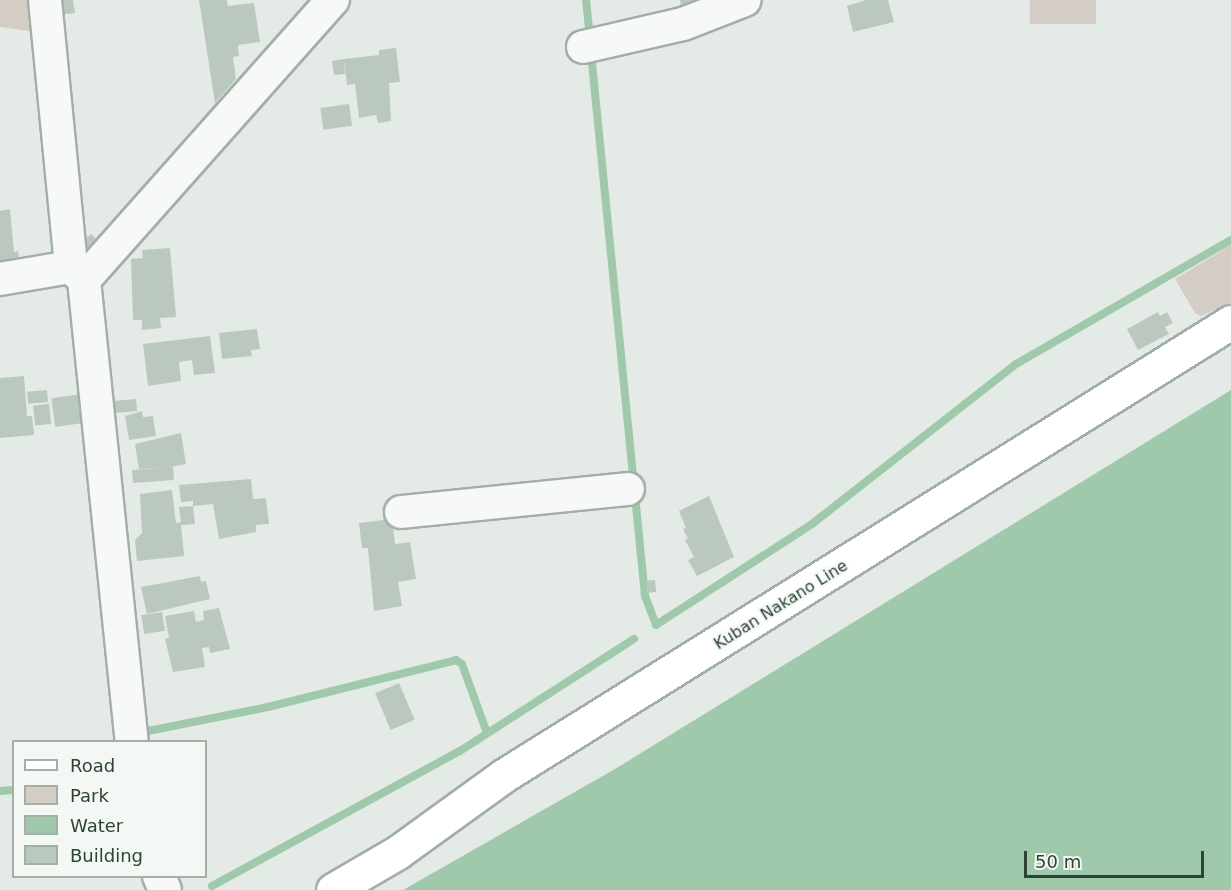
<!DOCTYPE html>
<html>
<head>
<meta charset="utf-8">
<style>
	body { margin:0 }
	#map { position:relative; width:1231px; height:890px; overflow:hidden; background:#e4ebe6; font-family:"DejaVu Sans",sans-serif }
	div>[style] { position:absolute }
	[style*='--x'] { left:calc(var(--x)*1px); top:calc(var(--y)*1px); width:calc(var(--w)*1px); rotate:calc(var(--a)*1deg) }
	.green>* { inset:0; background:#d4cdc5; transform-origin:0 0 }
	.water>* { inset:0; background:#a0c9ab }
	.stream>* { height:8px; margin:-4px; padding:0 4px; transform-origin:4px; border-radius:4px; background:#a0c9ab }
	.building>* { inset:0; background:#bbc8c0; transform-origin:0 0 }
	.roads { filter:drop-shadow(2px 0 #a2afa6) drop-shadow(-2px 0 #a2afa6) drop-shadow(0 2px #a2afa6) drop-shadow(0 -2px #a2afa6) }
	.minor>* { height:32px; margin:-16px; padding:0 16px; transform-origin:16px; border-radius:16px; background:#f6f9f7 }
	.major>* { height:33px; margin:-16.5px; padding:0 16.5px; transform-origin:16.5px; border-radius:16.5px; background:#fff }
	span { translate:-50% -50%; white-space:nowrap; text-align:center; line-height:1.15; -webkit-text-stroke:4.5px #f3f8f5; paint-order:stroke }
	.street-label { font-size:16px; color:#2c4335 }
	.legend { position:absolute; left:12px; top:740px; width:195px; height:138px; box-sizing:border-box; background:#f3f8f5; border:2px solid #a3b0a8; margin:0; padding:8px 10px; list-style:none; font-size:18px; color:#2c4335 }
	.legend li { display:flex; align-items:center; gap:12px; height:30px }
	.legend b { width:30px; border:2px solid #a3b0a8 }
	.scale { position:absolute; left:1024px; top:851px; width:180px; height:27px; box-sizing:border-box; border:3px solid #2c4335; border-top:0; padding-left:8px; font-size:18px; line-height:21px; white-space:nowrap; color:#2c4335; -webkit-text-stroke:4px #f3f8f5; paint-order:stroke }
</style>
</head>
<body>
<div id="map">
	<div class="green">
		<i style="clip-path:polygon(0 0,40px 0,43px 33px,0 27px)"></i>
		<i style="left:1030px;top:0;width:66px;height:24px"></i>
		<i style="clip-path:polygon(1231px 245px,1231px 303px,1201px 316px,1195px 313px,1175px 279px)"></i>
	</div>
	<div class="water">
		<i style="clip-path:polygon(1231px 390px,1231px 890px,403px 890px,615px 769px)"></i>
	</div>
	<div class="stream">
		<i style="--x:586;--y:0;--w:38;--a:84"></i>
		<i style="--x:591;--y:53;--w:546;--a:84.32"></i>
		<i style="--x:645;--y:596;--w:31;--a:69"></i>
		<i style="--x:656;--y:625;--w:186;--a:-32.9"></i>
		<i style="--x:812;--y:524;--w:259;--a:-38.1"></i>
		<i style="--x:1016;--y:364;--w:248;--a:-30"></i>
		<i style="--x:138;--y:733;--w:133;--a:-11.3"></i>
		<i style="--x:268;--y:707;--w:194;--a:-14"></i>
		<i style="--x:456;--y:660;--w:7;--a:34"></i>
		<i style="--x:462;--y:664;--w:73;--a:70.1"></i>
		<i style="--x:0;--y:791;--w:14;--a:-4"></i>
		<i style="--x:212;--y:886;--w:282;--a:-28.6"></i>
		<i style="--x:460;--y:751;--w:207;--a:-32.8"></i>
	</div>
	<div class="building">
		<i style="clip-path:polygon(55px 0,73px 0,75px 13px,57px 15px)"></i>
		<i style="clip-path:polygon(199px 0,227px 0,228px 6px,254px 3px,260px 42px,238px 45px,239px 56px,233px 57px,236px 79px,215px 103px)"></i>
		<i style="clip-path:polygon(680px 0,697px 0,697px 1px,681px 5px)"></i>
		<i style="clip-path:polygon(866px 0,888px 0,894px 22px,853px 32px,847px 6px)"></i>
		<i style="clip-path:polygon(396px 48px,400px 82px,389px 83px,391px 121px,378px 123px,376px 115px,359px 118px,355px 84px,347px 85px,344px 59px,379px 55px,379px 50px)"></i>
		<i style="clip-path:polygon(344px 59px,345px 74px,334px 75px,332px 61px)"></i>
		<i style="left:349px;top:104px;width:22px;height:29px;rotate:82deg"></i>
		<i style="clip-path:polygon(10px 209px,14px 252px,18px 251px,20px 263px,0 267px,0 211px)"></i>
		<i style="left:91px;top:234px;width:7px;height:12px;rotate:45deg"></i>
		<i style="clip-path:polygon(170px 248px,176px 317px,160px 318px,161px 328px,142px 330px,142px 320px,133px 320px,131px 259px,143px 258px,142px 250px)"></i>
		<i style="clip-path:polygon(1158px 312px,1160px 316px,1167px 312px,1173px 323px,1165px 327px,1169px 334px,1138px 350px,1127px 329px)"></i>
		<i style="clip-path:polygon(257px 329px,260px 349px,251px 350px,252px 356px,222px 359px,219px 333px)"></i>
		<i style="clip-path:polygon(210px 336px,215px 373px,194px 375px,192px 360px,179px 362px,181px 381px,148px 386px,143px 344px)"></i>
		<i style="clip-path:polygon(24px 376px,27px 416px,32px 416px,34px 435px,0 438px,0 378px)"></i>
		<i style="left:47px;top:390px;width:12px;height:20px;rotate:85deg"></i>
		<i style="left:81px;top:394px;width:29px;height:30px;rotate:82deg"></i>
		<i style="left:136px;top:399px;width:12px;height:29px;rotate:85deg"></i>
		<i style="left:49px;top:404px;width:20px;height:16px;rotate:84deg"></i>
		<i style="clip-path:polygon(142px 411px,143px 417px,153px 416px,156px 436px,129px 440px,125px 416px)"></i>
		<i style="clip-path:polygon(181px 433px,186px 464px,166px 468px,173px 467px,174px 480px,133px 483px,132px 470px,163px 468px,139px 469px,135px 444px)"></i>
		<i style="clip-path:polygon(251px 479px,253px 499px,266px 498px,269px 524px,256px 525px,256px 532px,219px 539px,213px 504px,193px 506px,193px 501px,181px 502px,179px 485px)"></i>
		<i style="clip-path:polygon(172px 490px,176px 523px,181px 522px,179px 507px,193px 506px,195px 524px,181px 525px,184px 556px,137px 561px,135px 540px,142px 533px,140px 494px)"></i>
		<i style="clip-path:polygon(709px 496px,734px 557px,697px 576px,688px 560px,694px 557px,685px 540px,688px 539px,683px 529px,686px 528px,679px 511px)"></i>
		<i style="clip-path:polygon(392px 519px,395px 544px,410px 542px,416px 579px,398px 582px,402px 606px,374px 611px,368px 548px,362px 548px,359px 523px)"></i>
		<i style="clip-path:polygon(200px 576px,201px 582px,206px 581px,210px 599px,147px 614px,141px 587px)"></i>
		<i style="left:655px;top:580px;width:12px;height:9px;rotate:85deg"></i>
		<i style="clip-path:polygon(219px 608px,230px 649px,210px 653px,209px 647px,202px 648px,205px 667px,173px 672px,165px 639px,169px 638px,165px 616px,194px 611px,196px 622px,204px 620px,203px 611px)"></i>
		<i style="left:162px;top:612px;width:19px;height:21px;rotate:81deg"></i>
		<i style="left:399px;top:683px;width:40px;height:26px;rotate:67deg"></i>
	</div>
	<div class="roads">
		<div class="minor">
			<i style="--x:45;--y:0;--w:268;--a:84.4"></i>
			<i style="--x:71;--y:267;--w:18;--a:45"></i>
			<i style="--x:84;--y:280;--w:464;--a:84.1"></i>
			<i style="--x:583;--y:47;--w:103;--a:-13"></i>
			<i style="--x:683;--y:24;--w:66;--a:-21.2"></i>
			<i style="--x:0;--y:279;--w:72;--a:-9.6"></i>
			<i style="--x:84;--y:280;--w:375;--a:-48.4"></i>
			<i style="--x:401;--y:512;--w:228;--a:-5.8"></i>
			<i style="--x:159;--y:876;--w:15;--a:67"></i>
		</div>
		<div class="major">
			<i style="--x:333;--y:890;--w:75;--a:-30.3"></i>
			<i style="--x:398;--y:852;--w:130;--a:-35.9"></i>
			<i style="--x:503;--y:776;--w:858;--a:-31.95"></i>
		</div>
	</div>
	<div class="street-label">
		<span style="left:781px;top:605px;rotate:-32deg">Kuban Nakano Line</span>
	</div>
	<ul class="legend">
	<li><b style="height:8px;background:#fff"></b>Road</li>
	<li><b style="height:16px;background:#d4cdc5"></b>Park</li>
	<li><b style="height:16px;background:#a0c9ab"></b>Water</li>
	<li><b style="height:16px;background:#bbc8c0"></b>Building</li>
	</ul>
	<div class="scale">50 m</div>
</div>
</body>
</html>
